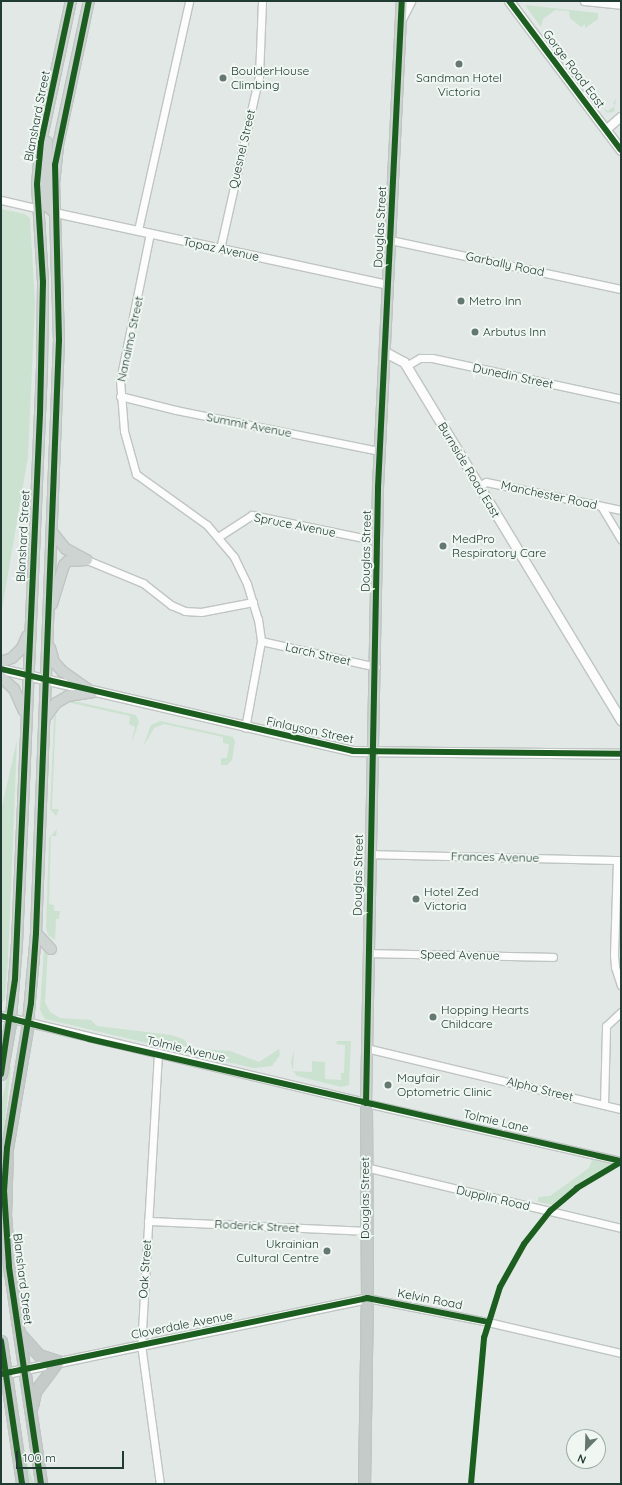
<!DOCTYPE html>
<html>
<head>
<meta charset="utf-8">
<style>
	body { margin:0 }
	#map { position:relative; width:622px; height:1485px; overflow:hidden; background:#e2e8e5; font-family:Quicksand,sans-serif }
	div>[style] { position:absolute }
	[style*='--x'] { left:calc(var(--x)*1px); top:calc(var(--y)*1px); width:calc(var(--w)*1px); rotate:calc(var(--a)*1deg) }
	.green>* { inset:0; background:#cbe2d0 }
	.roads { filter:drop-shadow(1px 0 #bfc5c2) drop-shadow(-1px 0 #bfc5c2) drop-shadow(0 1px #bfc5c2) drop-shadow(0 -1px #bfc5c2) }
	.minor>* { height:7px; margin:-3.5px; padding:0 3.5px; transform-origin:3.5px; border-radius:3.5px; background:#fbfcfb }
	.tertiary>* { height:8px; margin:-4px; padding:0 4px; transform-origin:4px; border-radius:4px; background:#fbfcfb }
	.secondary>* { height:9px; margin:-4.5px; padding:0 4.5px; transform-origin:4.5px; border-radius:4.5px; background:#fbfcfb }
	.primary>* { height:10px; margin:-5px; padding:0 5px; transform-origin:5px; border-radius:5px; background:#cdd4d1 }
	.trunk>* { height:11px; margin:-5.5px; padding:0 5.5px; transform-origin:5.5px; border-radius:5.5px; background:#c4cbc8 }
	.cycleway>* { height:6px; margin:-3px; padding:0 3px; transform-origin:3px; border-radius:3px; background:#1b5e20 }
	.dots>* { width:11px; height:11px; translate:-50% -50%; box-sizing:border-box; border:2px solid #f0f7f3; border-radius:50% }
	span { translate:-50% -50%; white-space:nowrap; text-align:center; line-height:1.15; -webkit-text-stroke:4px #f0f7f3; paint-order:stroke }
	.street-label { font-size:12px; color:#203b32 }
	.poi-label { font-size:12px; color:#203b32 }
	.left { translate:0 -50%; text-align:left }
	.right { translate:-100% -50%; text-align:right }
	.frame { position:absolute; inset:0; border:2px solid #203b32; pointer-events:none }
	.north { position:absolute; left:566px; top:1429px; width:40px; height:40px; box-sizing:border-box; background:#f0f7f3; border:1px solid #9daca6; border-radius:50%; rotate:203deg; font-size:11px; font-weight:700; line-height:16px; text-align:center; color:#203b32 }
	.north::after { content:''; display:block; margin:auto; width:14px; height:18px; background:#647871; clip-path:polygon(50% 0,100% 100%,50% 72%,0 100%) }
	.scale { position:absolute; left:16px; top:1451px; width:108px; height:18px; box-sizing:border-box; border:2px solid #203b32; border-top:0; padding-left:5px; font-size:12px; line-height:14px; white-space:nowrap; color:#203b32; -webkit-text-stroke:3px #f0f7f3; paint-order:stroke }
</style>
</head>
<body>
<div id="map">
	<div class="green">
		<i style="clip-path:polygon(525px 5px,598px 13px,598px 19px,585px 28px,585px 24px,581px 27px,570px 18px,569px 11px,555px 10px,543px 19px,541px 27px)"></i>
		<i style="clip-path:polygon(616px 99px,614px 112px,607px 113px,603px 108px,608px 111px,615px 106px,613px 103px)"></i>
		<i style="clip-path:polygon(1px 209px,25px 214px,30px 218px,35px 303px,28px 457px,1px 615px)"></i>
		<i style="clip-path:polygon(69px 700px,136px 715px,139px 722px,131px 744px,135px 727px,129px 724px,130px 716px,67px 702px)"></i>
		<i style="clip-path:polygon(56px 713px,52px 809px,59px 809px,56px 816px,50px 809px,54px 718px)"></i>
		<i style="clip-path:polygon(160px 721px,233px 737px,235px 741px,232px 760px,227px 765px,221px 765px,221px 758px,227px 758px,229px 744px,223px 743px,223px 737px,164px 724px,154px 728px,143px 747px,151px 725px)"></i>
		<i style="clip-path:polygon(17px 740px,8px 960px,5px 999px,1px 1005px,1px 811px)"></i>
		<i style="clip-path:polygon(57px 829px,56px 836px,51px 836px,49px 904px,54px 905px,54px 911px,60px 911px,59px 919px,56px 919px,55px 940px,48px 935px,46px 928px,49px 838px)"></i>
		<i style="clip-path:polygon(44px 947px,48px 950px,45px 1002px,50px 1012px,60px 1018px,91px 1020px,97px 1026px,171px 1035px,183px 1039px,188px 1044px,188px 1048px,230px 1051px,259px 1062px,279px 1049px,280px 1055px,272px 1066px,253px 1068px,45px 1019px,40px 1010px)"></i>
		<i style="clip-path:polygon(337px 1041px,351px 1041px,349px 1085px,341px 1087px,297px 1076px,293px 1071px,291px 1062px,294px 1050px,293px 1071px,312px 1072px,312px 1061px,325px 1062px,325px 1079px,341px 1080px,341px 1073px,344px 1073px,345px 1045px,336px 1044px)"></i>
		<i style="clip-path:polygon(9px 1067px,11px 1067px,1px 1157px,1px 1105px)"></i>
		<i style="clip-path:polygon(592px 1160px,612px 1164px,583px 1180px,553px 1205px,538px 1202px,538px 1197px,550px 1196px,589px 1168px)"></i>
		<i style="clip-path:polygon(1px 1240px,5px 1277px,2px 1277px,1px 1274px)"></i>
		<i style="clip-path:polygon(24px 1445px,26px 1460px,34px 1484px,28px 1484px)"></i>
	</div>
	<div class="roads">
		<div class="minor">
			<i style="--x:584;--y:1;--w:37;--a:6"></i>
			<i style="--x:1;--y:200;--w:37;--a:13"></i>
			<i style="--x:138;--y:230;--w:235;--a:-77.4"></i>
			<i style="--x:150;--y:233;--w:150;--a:101.5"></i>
			<i style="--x:120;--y:380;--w:51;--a:85.5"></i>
			<i style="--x:124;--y:431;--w:45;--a:74.4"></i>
			<i style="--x:136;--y:474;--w:87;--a:35.7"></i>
			<i style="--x:207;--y:525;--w:42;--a:49.8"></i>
			<i style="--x:234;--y:557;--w:30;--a:64"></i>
			<i style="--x:247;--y:584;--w:37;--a:73"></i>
			<i style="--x:258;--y:619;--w:22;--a:82"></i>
			<i style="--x:261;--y:641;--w:88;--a:100.4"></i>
			<i style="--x:390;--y:240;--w:236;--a:12"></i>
			<i style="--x:220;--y:249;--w:177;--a:-77.3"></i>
			<i style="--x:259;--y:76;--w:75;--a:-87.7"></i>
			<i style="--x:406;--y:366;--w:16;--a:-30"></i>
			<i style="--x:420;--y:358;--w:12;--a:0"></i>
			<i style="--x:432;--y:358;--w:193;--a:12.2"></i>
			<i style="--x:120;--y:396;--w:58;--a:14"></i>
			<i style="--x:176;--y:410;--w:207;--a:11.4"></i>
			<i style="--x:479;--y:486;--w:8;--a:-30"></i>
			<i style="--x:486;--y:482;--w:138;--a:11.7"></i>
			<i style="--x:601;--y:506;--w:39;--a:59"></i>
			<i style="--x:218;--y:537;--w:40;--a:-32.9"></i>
			<i style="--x:252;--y:515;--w:128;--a:11.7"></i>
			<i style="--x:87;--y:560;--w:61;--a:22.3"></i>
			<i style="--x:143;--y:583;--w:36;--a:38"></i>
			<i style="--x:171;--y:605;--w:15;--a:23"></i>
			<i style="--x:185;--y:611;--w:16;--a:4"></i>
			<i style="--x:201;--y:612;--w:53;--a:-10.9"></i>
			<i style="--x:261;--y:641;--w:118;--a:12.7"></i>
			<i style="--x:369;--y:854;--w:252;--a:1.4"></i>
			<i style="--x:617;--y:860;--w:95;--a:91.8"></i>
			<i style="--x:614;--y:955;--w:12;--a:85"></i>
			<i style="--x:615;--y:967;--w:19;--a:72"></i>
			<i style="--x:368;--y:953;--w:185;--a:1.2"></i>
			<i style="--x:366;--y:1048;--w:262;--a:13.5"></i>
			<i style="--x:158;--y:1053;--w:291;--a:93.3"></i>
			<i style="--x:141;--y:1344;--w:141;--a:82.3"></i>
			<i style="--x:366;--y:1103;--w:262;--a:12.8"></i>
			<i style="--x:604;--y:1105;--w:79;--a:-88.5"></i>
			<i style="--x:606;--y:1026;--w:21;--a:-43"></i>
			<i style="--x:365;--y:1167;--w:263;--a:13.4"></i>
			<i style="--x:148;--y:1221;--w:217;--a:2.6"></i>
			<i style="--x:367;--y:1298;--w:123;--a:11.2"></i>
			<i style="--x:488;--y:1322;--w:137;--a:13.1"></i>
		</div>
		<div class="tertiary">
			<i style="--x:606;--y:130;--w:20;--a:-41"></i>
			<i style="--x:55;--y:213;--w:341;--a:12.2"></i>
			<i style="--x:1;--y:1016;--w:375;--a:13.4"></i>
		</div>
		<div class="secondary">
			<i style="--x:509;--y:1;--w:186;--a:53.1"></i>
			<i style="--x:402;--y:17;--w:18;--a:-63"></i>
			<i style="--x:385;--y:352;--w:21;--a:28"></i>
			<i style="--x:404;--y:362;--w:419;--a:58.8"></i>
			<i style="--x:1;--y:669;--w:361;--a:13.1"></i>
			<i style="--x:353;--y:751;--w:268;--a:0.6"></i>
			<i style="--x:1;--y:1374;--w:374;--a:-11.7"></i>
		</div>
		<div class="primary">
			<i style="--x:47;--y:142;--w:63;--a:90.9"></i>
			<i style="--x:46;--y:205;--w:12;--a:42"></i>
			<i style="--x:52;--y:532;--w:22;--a:51"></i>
			<i style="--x:66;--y:549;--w:21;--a:28"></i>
			<i style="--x:52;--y:604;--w:41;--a:-72.9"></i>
			<i style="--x:64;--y:565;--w:6;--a:-45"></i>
			<i style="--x:68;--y:561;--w:19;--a:-3"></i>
			<i style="--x:50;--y:648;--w:15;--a:74"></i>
			<i style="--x:54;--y:662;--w:12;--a:48"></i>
			<i style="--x:62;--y:671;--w:37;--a:35"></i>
			<i style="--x:1;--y:662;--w:12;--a:-20"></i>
			<i style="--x:12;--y:658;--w:14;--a:-45"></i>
			<i style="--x:22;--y:648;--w:13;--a:-67"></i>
			<i style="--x:1;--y:677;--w:18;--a:43"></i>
			<i style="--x:14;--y:689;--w:24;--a:66"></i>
			<i style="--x:45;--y:718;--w:19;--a:-54"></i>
			<i style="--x:56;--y:703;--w:14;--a:-30"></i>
			<i style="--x:68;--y:696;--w:24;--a:-9"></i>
			<i style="--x:36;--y:933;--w:22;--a:47"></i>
			<i style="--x:11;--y:1018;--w:75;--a:-85.4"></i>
			<i style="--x:17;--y:943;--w:577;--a:-87.51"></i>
			<i style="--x:42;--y:367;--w:85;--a:-89.3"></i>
			<i style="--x:43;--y:282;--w:98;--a:-93.5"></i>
			<i style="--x:37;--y:184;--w:42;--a:-84.6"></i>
			<i style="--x:41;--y:142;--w:144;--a:-78"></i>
			<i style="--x:28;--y:1023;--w:90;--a:-84.9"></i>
			<i style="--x:36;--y:933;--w:593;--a:-87.78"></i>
			<i style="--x:59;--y:340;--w:156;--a:-91.8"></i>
			<i style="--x:54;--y:184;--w:39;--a:-84"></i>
			<i style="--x:58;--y:145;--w:147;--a:-77.9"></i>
			<i style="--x:366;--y:1103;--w:616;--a:-88.88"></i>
			<i style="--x:378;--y:487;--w:487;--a:-87.2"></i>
		</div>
		<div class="trunk">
			<i style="--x:28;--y:1023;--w:127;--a:99.5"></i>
			<i style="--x:7;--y:1148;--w:67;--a:91.7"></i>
			<i style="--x:5;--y:1215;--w:51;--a:85.5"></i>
			<i style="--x:9;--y:1266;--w:220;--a:81.6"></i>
			<i style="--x:1;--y:1074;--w:57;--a:-79.9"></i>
			<i style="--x:20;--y:1334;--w:28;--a:48"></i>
			<i style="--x:39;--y:1355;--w:20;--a:18"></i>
			<i style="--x:58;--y:1361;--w:39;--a:127"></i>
			<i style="--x:35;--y:1392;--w:14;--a:102"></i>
			<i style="--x:1;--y:1341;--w:145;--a:81.6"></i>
			<i style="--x:364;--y:1484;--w:186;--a:-89.1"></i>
			<i style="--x:367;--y:1298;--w:195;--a:-90.3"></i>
		</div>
	</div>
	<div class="cycleway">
		<i style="--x:509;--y:1;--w:186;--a:53.1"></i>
		<i style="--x:1;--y:669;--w:361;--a:13.1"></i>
		<i style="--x:353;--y:751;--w:268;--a:0.6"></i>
		<i style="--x:1;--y:1016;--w:91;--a:14.6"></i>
		<i style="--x:89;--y:1039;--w:546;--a:12.92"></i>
		<i style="--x:1;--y:1074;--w:96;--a:-81.6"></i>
		<i style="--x:15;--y:979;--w:566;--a:-87.47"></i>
		<i style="--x:40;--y:414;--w:132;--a:-88.7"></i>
		<i style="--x:43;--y:282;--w:98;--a:-93.5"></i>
		<i style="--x:37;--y:184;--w:42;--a:-84.6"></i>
		<i style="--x:41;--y:142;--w:144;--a:-78"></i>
		<i style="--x:366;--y:1103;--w:616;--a:-88.88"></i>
		<i style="--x:378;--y:487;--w:487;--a:-87.2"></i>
		<i style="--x:1;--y:1341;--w:145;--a:81.6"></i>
		<i style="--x:1;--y:1374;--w:374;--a:-11.7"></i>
		<i style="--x:367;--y:1298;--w:123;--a:11.2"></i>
		<i style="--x:41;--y:1484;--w:220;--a:-98.4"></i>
		<i style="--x:9;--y:1266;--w:75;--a:-93.8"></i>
		<i style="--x:4;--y:1191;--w:43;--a:-86"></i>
		<i style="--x:7;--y:1148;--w:147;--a:-80.6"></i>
		<i style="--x:31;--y:1003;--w:70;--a:-85.9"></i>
		<i style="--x:36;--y:933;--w:593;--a:-87.78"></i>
		<i style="--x:59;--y:340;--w:175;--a:-91.3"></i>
		<i style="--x:55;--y:165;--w:167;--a:-78.3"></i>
		<i style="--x:471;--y:1484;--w:147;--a:-84.9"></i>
		<i style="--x:484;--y:1338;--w:53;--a:-72.6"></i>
		<i style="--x:500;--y:1287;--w:49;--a:-60.8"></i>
		<i style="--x:524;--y:1244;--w:42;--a:-51.8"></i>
		<i style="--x:550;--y:1211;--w:35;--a:-40"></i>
		<i style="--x:577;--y:1188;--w:51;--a:-30.6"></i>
	</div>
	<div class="dots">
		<i style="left:459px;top:64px;background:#647871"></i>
		<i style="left:223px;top:78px;background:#647871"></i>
		<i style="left:461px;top:301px;background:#647871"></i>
		<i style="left:475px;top:332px;background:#647871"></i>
		<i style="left:443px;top:546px;background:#647871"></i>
		<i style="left:416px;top:899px;background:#647871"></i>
		<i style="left:433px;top:1017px;background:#647871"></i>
		<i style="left:388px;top:1085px;background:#647871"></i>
		<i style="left:327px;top:1251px;background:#647871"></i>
	</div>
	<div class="street-label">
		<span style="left:574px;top:69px;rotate:53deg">Gorge Road East</span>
		<span style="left:37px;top:116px;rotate:-79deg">Blanshard Street</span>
		<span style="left:242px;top:149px;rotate:-77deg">Quesnel Street</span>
		<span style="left:380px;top:227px;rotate:-87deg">Douglas Street</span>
		<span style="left:221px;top:249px;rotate:12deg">Topaz Avenue</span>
		<span style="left:505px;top:264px;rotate:12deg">Garbally Road</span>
		<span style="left:130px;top:339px;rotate:-78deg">Nanaimo Street</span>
		<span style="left:513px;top:376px;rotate:12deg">Dunedin Street</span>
		<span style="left:249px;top:425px;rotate:11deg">Summit Avenue</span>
		<span style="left:469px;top:470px;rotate:59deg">Burnside Road East</span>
		<span style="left:549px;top:495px;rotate:12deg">Manchester Road</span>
		<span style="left:295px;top:525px;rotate:11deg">Spruce Avenue</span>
		<span style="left:23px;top:536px;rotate:-87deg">Blanshard Street</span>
		<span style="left:366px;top:551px;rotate:-89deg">Douglas Street</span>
		<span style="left:318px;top:654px;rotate:13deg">Larch Street</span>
		<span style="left:310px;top:730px;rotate:12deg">Finlayson Street</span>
		<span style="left:495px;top:857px;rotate:1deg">Frances Avenue</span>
		<span style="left:358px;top:875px;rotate:-89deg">Douglas Street</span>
		<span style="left:460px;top:955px;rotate:1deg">Speed Avenue</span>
		<span style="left:186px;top:1049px;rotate:13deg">Tolmie Avenue</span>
		<span style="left:540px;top:1089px;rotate:14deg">Alpha Street</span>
		<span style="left:496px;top:1121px;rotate:13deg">Tolmie Lane</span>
		<span style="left:365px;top:1198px;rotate:-90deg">Douglas Street</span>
		<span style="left:493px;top:1198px;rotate:13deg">Dupplin Road</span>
		<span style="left:257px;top:1226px;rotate:3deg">Roderick Street</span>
		<span style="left:145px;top:1269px;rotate:-86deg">Oak Street</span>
		<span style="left:23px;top:1279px;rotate:83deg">Blanshard Street</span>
		<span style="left:430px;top:1299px;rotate:11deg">Kelvin Road</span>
		<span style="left:182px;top:1325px;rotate:-11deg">Cloverdale Avenue</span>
	</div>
	<div class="poi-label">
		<span class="left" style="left:231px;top:78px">BoulderHouse<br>Climbing</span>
		<span style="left:459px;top:85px">Sandman Hotel<br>Victoria</span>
		<span class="left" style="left:469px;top:301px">Metro Inn</span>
		<span class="left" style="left:483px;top:332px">Arbutus Inn</span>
		<span class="left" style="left:452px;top:546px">MedPro<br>Respiratory Care</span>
		<span class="left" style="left:424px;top:899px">Hotel Zed<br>Victoria</span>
		<span class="left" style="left:441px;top:1017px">Hopping Hearts<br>Childcare</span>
		<span class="left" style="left:397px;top:1085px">Mayfair<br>Optometric Clinic</span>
		<span class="right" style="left:319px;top:1251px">Ukrainian<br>Cultural Centre</span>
	</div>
	<div class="frame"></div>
	<div class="north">N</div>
	<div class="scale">100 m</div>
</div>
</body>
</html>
